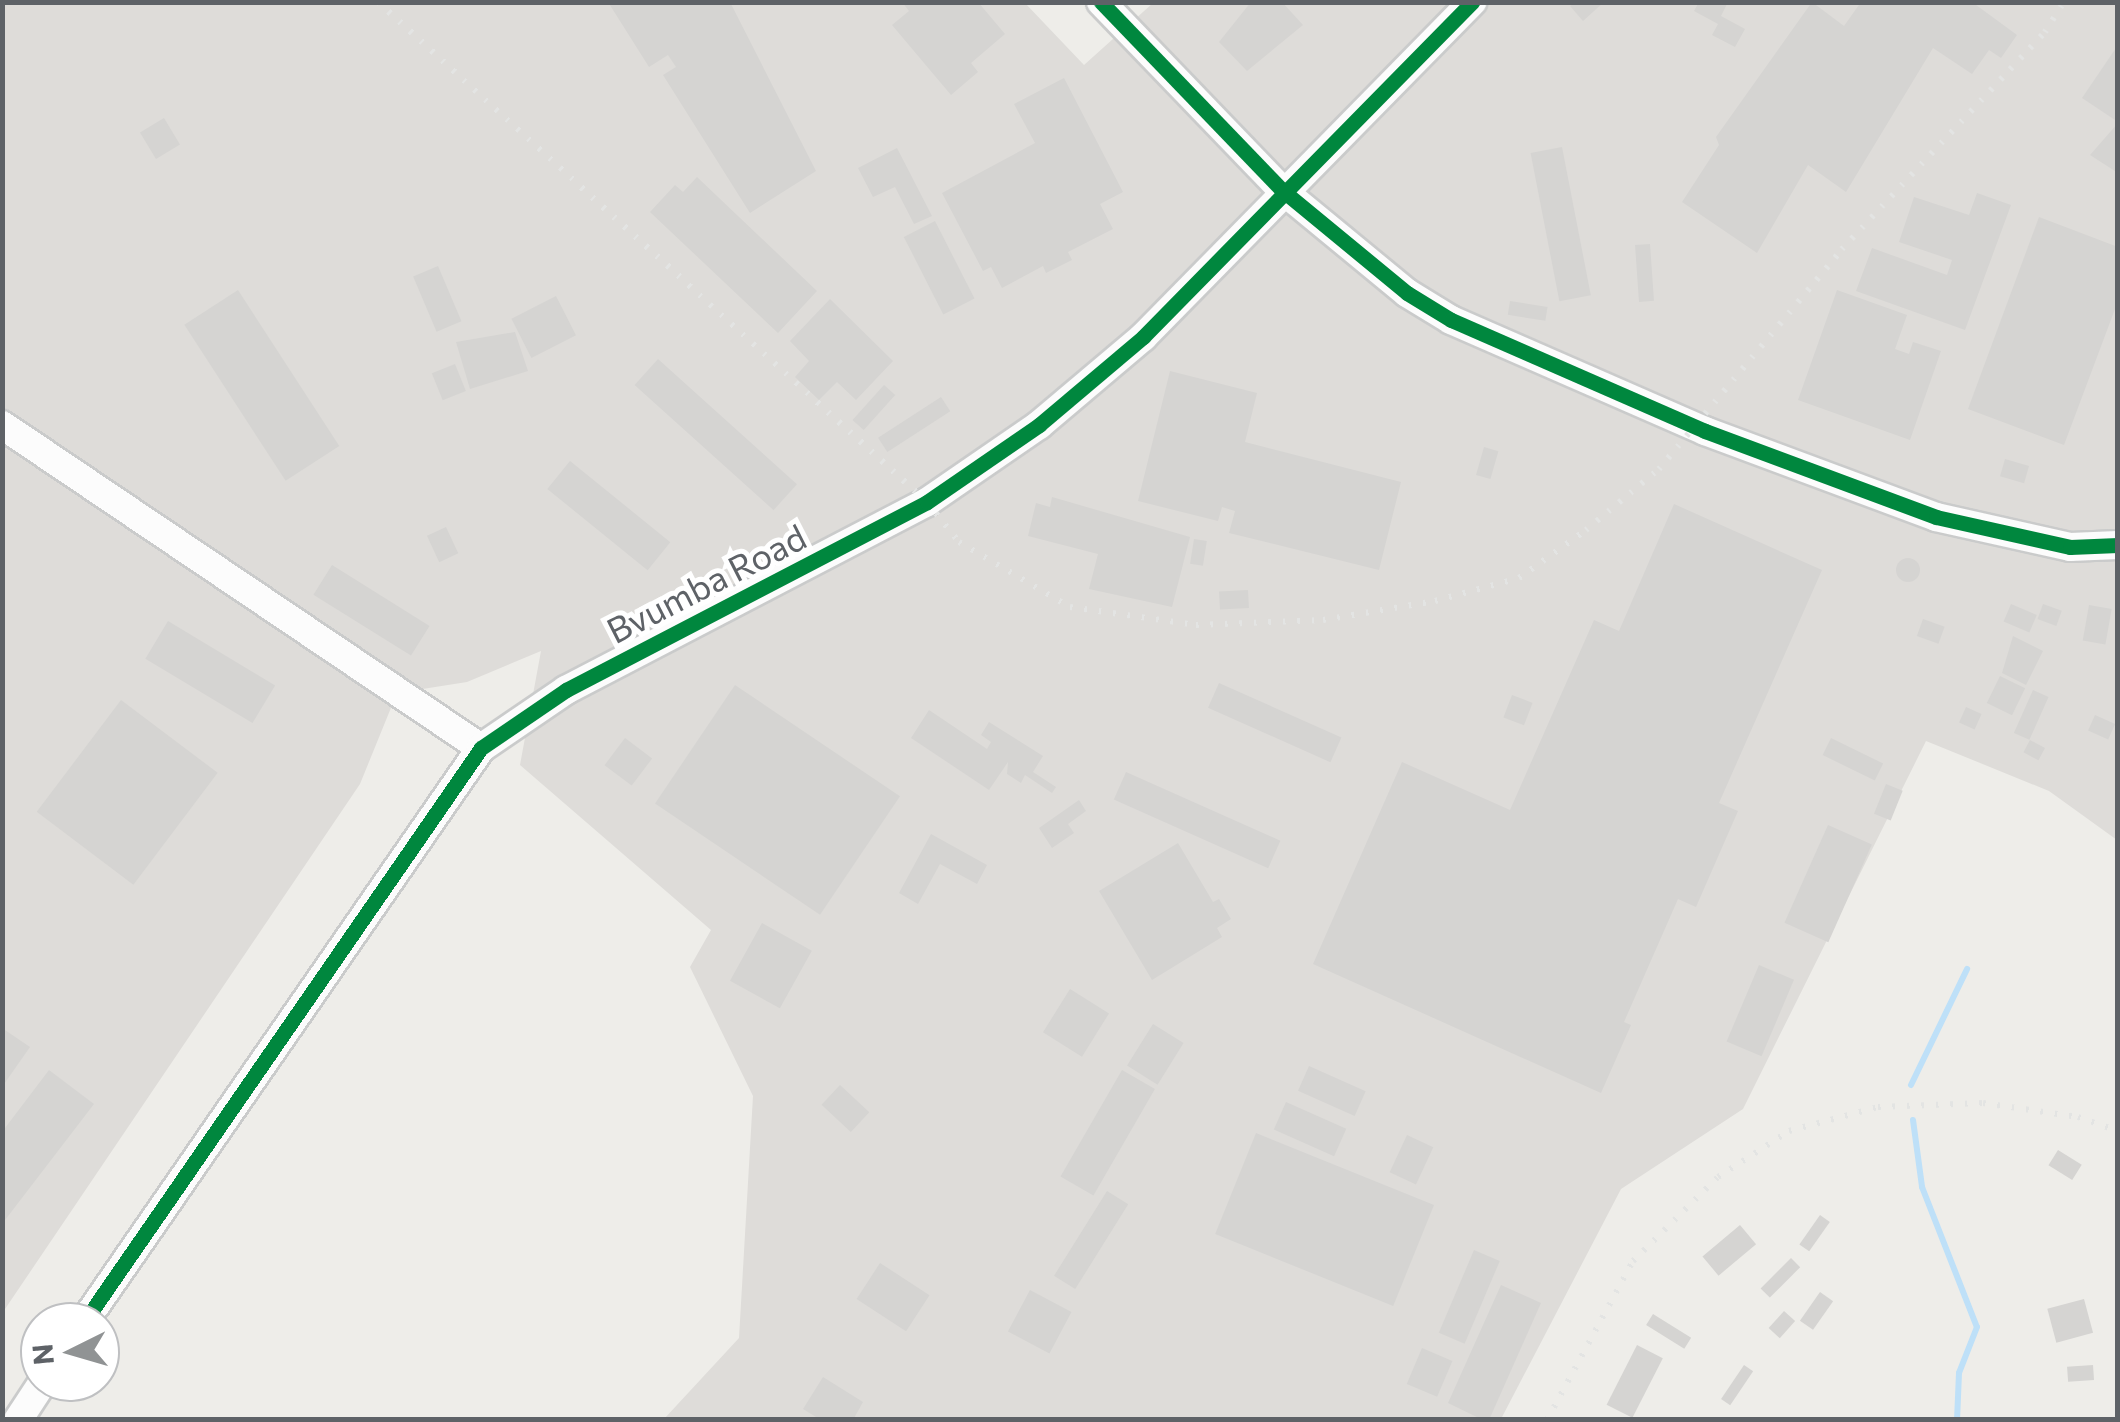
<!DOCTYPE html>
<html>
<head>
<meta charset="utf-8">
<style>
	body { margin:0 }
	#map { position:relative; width:2120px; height:1422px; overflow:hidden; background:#eeede9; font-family:Commissioner,sans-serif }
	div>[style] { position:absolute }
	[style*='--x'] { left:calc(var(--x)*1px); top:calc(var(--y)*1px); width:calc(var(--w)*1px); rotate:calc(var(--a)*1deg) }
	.industrial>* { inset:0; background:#dedcd9 }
	.stream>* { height:6px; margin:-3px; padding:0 3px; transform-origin:3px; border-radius:3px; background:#bee0f8 }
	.building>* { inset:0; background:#d5d4d2; transform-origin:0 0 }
	.round { border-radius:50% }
	.roads { filter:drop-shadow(2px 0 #cacbcb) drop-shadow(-2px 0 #cacbcb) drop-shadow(0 2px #cacbcb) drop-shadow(0 -2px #cacbcb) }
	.minor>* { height:28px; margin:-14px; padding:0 14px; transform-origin:14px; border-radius:14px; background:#fcfcfc }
	.rail>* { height:6px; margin-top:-3px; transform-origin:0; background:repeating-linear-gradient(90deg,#e3e4e3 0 2.5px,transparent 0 14.5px) }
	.cycleway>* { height:15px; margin:-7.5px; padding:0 7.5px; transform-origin:7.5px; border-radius:7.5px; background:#00873e }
	span { translate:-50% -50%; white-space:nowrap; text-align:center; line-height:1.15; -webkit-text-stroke:10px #fff; paint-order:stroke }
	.street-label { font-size:35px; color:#5e6267 }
	.frame { position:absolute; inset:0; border:5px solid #5e6267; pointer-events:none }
	.north { position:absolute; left:20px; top:1302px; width:100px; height:100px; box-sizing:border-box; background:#fff; border:2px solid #bfc0c2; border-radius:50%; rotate:265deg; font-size:28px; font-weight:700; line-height:40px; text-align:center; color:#5e6267 }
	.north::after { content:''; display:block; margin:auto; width:35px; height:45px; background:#909394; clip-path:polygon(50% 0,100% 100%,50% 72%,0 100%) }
</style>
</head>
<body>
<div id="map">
	<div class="industrial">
		<i style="clip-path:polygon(3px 3px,1025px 3px,1084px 65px,1153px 3px,2117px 3px,2117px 840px,2049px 791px,1926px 741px,1743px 1109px,1621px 1189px,1501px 1419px,664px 1419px,739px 1338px,753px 1096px,690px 967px,711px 930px,520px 765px,541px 651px,467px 682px,397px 693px,360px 784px,3px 1312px)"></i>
	</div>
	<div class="stream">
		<i style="--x:1911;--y:1085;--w:129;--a:-64.2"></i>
		<i style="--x:1913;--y:1120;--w:68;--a:82.3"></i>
		<i style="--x:1922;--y:1187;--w:150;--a:68.6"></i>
		<i style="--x:1977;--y:1327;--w:49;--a:111.4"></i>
		<i style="--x:1959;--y:1373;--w:47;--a:92.4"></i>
	</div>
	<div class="building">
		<i style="clip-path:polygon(608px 2px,730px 2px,816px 171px,750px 213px,663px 75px,676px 67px,668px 55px,649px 67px)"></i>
		<i style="clip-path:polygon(902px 2px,978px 2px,1005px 34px,971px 63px,978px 72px,951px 95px,892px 25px,909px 11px)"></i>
		<i style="clip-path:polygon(1251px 2px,1282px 2px,1303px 25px,1247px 71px,1219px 42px)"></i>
		<i style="clip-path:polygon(1575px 2px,1604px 2px,1583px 21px,1570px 6px)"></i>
		<i style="clip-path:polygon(1699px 2px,1728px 2px,1721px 16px,1745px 29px,1735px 47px,1712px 35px,1718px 24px,1694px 11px)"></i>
		<i style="clip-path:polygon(1812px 2px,1844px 26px,1861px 2px,1972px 2px,2017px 35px,2001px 58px,1989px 50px,1972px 74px,1933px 48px,1846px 192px,1808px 165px,1757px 253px,1682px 202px,1719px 145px,1716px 137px)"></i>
		<i style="clip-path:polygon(2118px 45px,2118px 122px,2082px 98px)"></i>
		<i style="clip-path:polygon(1064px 78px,1123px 192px,1100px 204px,1113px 229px,1068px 252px,1072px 260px,1046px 273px,1043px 266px,1002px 288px,991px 267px,983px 271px,942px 193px,1035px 143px,1014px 104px)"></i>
		<i style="left:164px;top:118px;width:31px;height:28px;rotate:59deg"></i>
		<i style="clip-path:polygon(2118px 123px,2118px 173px,2090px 155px)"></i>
		<i style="left:1562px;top:147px;width:151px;height:32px;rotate:79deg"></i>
		<i style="clip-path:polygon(897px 148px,932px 216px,914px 224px,895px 187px,873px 197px,858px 168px)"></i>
		<i style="clip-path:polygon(697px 177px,817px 291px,778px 333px,650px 212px,675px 185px,683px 192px)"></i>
		<i style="clip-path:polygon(1977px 193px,2011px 205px,1965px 330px,1856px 291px,1872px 248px,1947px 275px,1952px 260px,1899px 242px,1914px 197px,1969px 215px)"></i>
		<i style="clip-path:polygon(2039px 217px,2118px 247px,2118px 301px,2064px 445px,1968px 409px)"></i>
		<i style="left:935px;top:221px;width:87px;height:35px;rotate:63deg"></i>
		<i style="left:1650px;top:244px;width:57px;height:15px;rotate:86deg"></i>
		<i style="left:438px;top:266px;width:60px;height:27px;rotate:67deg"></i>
		<i style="left:238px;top:290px;width:186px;height:64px;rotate:57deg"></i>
		<i style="clip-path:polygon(1837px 290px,1907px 315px,1895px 349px,1909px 354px,1913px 342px,1941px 351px,1910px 440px,1798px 400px)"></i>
		<i style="left:556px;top:296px;width:44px;height:50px;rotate:63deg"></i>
		<i style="clip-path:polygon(830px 299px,893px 361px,856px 400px,837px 382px,819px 400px,795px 377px,809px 361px,790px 341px)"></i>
		<i style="left:1510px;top:301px;width:38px;height:14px;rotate:9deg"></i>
		<i style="clip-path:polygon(515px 332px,528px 371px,470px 389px,456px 342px)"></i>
		<i style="left:658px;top:359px;width:187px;height:35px;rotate:42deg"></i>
		<i style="left:455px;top:364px;width:29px;height:25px;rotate:68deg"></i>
		<i style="clip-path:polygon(1170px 371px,1257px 393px,1245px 442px,1401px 482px,1379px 570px,1229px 533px,1235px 511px,1222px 507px,1218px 521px,1138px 501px)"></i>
		<i style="left:884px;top:385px;width:15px;height:47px;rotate:42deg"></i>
		<i style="left:941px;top:397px;width:17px;height:75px;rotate:57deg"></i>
		<i style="left:1484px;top:447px;width:15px;height:29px;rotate:16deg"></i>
		<i style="left:2005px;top:459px;width:25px;height:18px;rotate:16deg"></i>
		<i style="left:570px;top:461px;width:129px;height:36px;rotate:39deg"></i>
		<i style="clip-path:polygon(1052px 497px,1190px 537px,1172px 607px,1089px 589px,1098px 554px,1028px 536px,1036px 503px,1050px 507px)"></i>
		<i style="clip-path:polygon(1674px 504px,1822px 570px,1719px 803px,1738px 811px,1696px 907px,1678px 899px,1624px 1022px,1631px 1025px,1601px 1093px,1313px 964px,1402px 762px,1510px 810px,1594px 620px,1619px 631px)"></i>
		<i style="left:446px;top:527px;width:29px;height:21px;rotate:65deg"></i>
		<i style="left:1194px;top:539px;width:13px;height:25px;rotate:9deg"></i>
		<i class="round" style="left:1896px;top:558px;width:24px;height:24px"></i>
		<i style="left:332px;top:565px;width:115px;height:35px;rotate:32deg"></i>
		<i style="left:1248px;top:590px;width:18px;height:29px;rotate:87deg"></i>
		<i style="left:2011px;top:604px;width:28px;height:19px;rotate:23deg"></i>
		<i style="left:2043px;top:604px;width:20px;height:16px;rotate:20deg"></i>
		<i style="left:2089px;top:605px;width:23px;height:36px;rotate:10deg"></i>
		<i style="left:1923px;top:619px;width:23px;height:18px;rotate:20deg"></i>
		<i style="left:168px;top:621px;width:125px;height:44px;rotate:31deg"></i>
		<i style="clip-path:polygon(2013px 636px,2043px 651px,2026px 685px,2002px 673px)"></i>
		<i style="left:2000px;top:676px;width:28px;height:30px;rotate:26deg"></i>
		<i style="left:1219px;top:683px;width:134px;height:27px;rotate:24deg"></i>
		<i style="left:735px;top:685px;width:199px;height:143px;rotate:34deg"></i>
		<i style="left:2033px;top:690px;width:17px;height:47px;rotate:24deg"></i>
		<i style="left:1512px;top:695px;width:22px;height:24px;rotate:21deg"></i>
		<i style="left:121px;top:700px;width:121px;height:140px;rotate:37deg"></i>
		<i style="left:1966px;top:707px;width:17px;height:17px;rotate:24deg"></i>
		<i style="clip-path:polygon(929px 710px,987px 749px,991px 742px,981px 735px,989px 722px,1043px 756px,1033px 772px,1056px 787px,1052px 793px,1025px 775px,1021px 783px,1007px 774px,1008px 762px,989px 790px,911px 738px)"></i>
		<i style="left:2095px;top:715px;width:22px;height:17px;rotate:24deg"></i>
		<i style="left:625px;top:738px;width:34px;height:34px;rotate:37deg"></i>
		<i style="left:1831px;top:738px;width:58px;height:19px;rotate:26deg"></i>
		<i style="left:2030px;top:740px;width:17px;height:14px;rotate:28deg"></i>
		<i style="left:1126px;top:772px;width:169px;height:30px;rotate:24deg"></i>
		<i style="left:1886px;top:784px;width:18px;height:32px;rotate:22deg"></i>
		<i style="clip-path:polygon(1079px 800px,1086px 811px,1068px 824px,1074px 833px,1052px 848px,1039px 828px)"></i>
		<i style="left:1828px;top:825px;width:48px;height:107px;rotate:24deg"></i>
		<i style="clip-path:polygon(931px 834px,987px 865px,977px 884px,940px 864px,918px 904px,899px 893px)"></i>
		<i style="clip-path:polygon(1178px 843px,1213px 902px,1219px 899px,1231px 919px,1217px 928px,1222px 937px,1152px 980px,1099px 891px)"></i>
		<i style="left:762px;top:923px;width:57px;height:66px;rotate:29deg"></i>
		<i style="left:1759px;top:965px;width:38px;height:83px;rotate:23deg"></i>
		<i style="left:1070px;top:989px;width:46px;height:51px;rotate:32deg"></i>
		<i style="left:1153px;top:1024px;width:36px;height:49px;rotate:32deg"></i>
		<i style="clip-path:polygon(2px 1028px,30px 1047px,2px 1087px)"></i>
		<i style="left:1309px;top:1066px;width:62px;height:27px;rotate:24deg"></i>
		<i style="clip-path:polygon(49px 1070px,94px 1104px,2px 1224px,2px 1132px)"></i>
		<i style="left:1122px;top:1070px;width:38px;height:123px;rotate:30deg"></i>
		<i style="left:840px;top:1085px;width:40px;height:27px;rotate:43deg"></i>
		<i style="left:1286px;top:1102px;width:66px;height:30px;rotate:24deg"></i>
		<i style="left:1256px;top:1133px;width:192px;height:109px;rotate:22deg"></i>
		<i style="left:1407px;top:1135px;width:29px;height:41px;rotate:25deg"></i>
		<i style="left:2058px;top:1150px;width:28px;height:18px;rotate:32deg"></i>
		<i style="left:1107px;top:1191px;width:25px;height:100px;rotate:32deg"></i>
		<i style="left:1820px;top:1215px;width:12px;height:36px;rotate:35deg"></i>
		<i style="left:1740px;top:1225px;width:25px;height:49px;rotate:50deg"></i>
		<i style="left:1474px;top:1250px;width:28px;height:90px;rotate:23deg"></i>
		<i style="left:1791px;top:1258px;width:13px;height:43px;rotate:45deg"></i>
		<i style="left:880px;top:1263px;width:59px;height:43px;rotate:33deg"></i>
		<i style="clip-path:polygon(1501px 1285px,1541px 1303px,1489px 1420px,1483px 1420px,1448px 1403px)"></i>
		<i style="left:1030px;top:1290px;width:47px;height:47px;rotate:28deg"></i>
		<i style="left:1820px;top:1292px;width:16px;height:35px;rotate:35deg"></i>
		<i style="left:2084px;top:1299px;width:35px;height:38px;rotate:75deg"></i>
		<i style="left:1784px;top:1311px;width:15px;height:23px;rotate:42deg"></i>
		<i style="left:1653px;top:1314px;width:45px;height:13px;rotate:32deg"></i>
		<i style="left:1637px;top:1345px;width:29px;height:67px;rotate:27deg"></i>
		<i style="left:1422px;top:1348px;width:33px;height:39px;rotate:23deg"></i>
		<i style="left:1744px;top:1365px;width:11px;height:41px;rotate:34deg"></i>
		<i style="left:2093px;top:1365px;width:15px;height:26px;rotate:86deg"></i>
		<i style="clip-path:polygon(823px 1377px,863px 1402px,853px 1420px,821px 1420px,803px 1409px)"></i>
	</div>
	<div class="roads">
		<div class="minor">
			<i style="--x:1101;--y:2;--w:261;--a:46.1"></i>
			<i style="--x:1282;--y:190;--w:162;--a:39.5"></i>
			<i style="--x:1407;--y:293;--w:52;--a:31.5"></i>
			<i style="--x:1451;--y:320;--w:277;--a:23.6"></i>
			<i style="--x:1705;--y:431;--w:246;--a:20.4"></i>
			<i style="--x:1936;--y:517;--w:137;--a:12.6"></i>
			<i style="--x:2070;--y:547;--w:48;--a:-2.4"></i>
			<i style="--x:2;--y:425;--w:578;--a:33.99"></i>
			<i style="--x:84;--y:1322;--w:698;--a:-55.33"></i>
			<i style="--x:481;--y:748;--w:103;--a:-34.3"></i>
			<i style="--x:566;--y:690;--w:407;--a:-27.5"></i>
			<i style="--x:927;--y:502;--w:136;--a:-34.5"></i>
			<i style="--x:1039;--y:425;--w:136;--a:-40.2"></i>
			<i style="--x:1143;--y:337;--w:470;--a:-45.5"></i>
			<i style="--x:18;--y:1420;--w:45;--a:-56.7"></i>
		</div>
	</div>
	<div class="rail">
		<i style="--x:378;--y:2;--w:743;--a:42.33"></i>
		<i style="--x:927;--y:502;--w:51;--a:51.3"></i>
		<i style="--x:959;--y:542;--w:129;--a:30.4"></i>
		<i style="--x:1070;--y:607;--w:127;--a:8.1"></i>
		<i style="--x:1196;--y:625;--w:127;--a:-2.3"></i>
		<i style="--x:1323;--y:620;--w:114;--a:-9.6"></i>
		<i style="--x:1435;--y:601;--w:87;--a:-15.3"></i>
		<i style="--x:1519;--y:578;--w:82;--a:-35.6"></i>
		<i style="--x:1586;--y:530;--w:95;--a:-39.9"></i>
		<i style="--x:1659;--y:469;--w:286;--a:-50.2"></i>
		<i style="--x:1842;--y:249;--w:297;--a:-46.9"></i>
		<i style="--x:2045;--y:32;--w:36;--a:-58"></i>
		<i style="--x:1547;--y:1420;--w:181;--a:-61.6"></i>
		<i style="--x:1633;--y:1261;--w:120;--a:-44.7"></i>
		<i style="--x:1718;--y:1177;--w:85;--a:-32.9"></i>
		<i style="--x:1789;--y:1131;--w:92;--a:-15.1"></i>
		<i style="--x:1878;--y:1107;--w:105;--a:-2.2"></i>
		<i style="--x:1983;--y:1103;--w:96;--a:8.4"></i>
		<i style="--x:2078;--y:1117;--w:42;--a:19.3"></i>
	</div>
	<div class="cycleway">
		<i style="--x:1101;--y:2;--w:261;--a:46.1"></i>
		<i style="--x:1282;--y:190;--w:162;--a:39.5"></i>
		<i style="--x:1407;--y:293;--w:52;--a:31.5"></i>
		<i style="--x:1451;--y:320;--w:277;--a:23.6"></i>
		<i style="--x:1705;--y:431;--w:246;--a:20.4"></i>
		<i style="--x:1936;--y:517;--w:137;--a:12.6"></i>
		<i style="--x:2070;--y:547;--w:48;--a:-2.4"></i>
		<i style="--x:84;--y:1322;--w:698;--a:-55.33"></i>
		<i style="--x:481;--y:748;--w:103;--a:-34.3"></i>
		<i style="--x:566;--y:690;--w:407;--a:-27.5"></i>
		<i style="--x:927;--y:502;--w:136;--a:-34.5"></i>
		<i style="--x:1039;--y:425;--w:136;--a:-40.2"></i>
		<i style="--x:1143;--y:337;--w:470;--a:-45.5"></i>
	</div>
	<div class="street-label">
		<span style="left:706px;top:583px;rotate:-27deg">Bvumba Road</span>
	</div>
	<div class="frame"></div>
	<div class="north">N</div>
</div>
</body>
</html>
